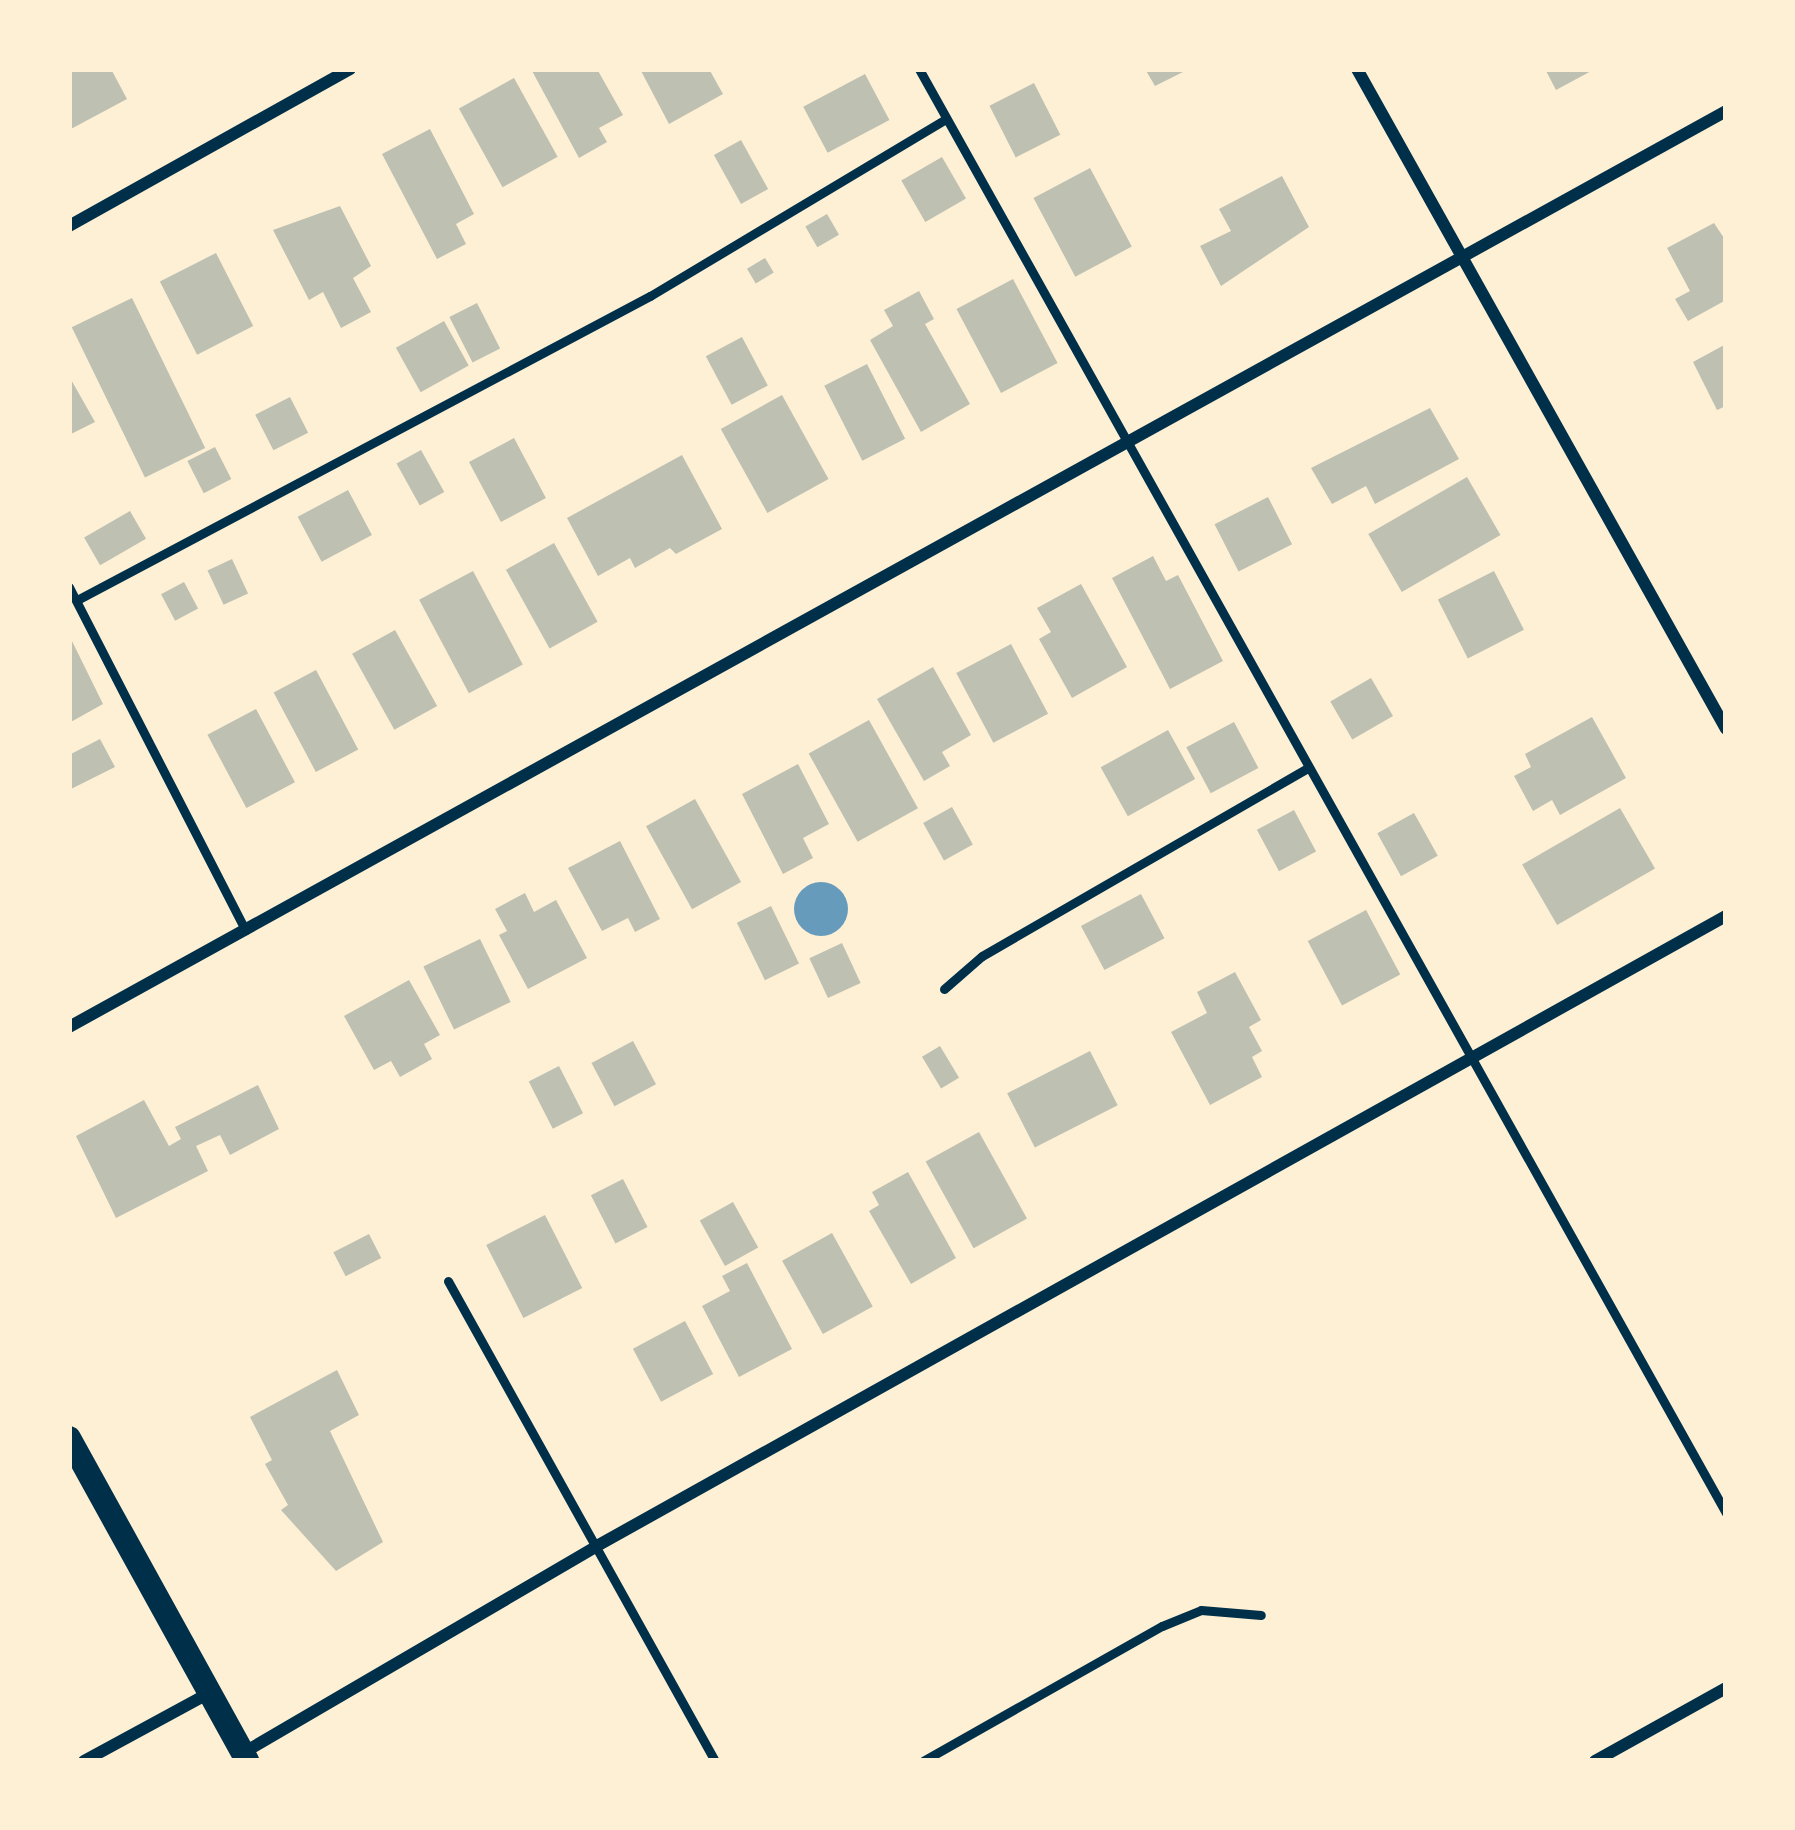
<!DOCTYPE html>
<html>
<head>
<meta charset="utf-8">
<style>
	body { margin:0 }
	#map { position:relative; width:1795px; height:1830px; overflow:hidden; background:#fdf0d5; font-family:Commissioner,sans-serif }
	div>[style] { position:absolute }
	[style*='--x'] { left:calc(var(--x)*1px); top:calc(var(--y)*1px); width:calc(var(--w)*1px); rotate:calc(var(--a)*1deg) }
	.water>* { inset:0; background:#669bbc }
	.round { border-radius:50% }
	.building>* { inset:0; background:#bec0b2; transform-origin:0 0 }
	.service>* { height:9px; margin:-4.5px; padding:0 4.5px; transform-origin:4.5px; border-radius:4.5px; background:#003049 }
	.minor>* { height:12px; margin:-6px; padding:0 6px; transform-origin:6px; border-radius:6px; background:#003049 }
	.secondary>* { height:24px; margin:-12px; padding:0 12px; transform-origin:12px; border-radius:12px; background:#003049 }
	span { translate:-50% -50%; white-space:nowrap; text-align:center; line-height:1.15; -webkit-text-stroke:12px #fdf0d5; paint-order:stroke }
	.frame { position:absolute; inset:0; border:72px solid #fdf0d5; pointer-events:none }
</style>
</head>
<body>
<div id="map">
	<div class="water">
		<i class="round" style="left:794px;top:882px;width:54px;height:54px"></i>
	</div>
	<div class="building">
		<i style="clip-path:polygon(69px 69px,111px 69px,127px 99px,69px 130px)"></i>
		<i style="clip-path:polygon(531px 69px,597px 69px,623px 115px,599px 128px,607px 142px,579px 158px)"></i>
		<i style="clip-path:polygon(640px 69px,709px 69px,723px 94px,669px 124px)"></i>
		<i style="clip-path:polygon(1145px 69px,1189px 69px,1155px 86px)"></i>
		<i style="clip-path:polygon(1545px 69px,1595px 69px,1556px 90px)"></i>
		<i style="left:865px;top:74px;width:52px;height:70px;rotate:62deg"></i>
		<i style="left:514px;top:78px;width:90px;height:63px;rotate:61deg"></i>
		<i style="left:1034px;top:83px;width:58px;height:50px;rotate:63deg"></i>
		<i style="clip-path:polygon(430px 129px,474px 214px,456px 224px,466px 244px,437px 259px,382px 154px)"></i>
		<i style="left:741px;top:140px;width:56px;height:31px;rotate:61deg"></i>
		<i style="left:942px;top:157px;width:48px;height:47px;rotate:60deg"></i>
		<i style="left:1090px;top:168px;width:89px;height:64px;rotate:62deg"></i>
		<i style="clip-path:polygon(1282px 176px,1309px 227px,1221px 286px,1200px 246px,1231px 231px,1219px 209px)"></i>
		<i style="clip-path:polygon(340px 206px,371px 266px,353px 278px,371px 312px,341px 328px,323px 292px,309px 300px,273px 230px)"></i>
		<i style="left:827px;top:214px;width:24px;height:25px;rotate:60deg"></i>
		<i style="clip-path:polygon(1714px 223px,1726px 241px,1726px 300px,1688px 321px,1675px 299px,1690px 291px,1667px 248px)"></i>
		<i style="left:216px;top:253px;width:82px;height:63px;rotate:63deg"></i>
		<i style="left:765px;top:258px;width:17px;height:21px;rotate:59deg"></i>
		<i style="left:1013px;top:279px;width:95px;height:64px;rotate:62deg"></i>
		<i style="clip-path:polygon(919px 291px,934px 319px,925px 324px,970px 404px,921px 432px,870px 340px,893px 326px,884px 310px)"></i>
		<i style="left:132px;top:298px;width:167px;height:67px;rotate:64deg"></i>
		<i style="left:477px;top:303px;width:51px;height:31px;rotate:63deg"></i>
		<i style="left:444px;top:321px;width:51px;height:55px;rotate:61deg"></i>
		<i style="left:742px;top:337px;width:55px;height:41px;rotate:62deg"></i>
		<i style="clip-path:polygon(1726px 344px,1726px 406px,1717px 410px,1693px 362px)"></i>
		<i style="left:867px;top:364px;width:84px;height:48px;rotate:63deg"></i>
		<i style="clip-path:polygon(69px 376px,95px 422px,69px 435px)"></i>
		<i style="left:782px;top:395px;width:96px;height:70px;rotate:61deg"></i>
		<i style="left:290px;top:397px;width:40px;height:39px;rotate:63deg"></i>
		<i style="clip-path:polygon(1430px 408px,1459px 459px,1375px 504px,1366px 486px,1332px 504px,1311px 468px)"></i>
		<i style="left:514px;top:438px;width:68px;height:51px;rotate:62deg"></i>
		<i style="left:215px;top:447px;width:36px;height:31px;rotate:63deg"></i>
		<i style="left:421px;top:450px;width:48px;height:28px;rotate:61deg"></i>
		<i style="clip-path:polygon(682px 455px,722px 529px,676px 554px,670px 548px,635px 568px,630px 558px,598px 576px,567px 518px)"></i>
		<i style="left:1467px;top:477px;width:67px;height:114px;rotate:60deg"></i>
		<i style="left:348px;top:490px;width:51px;height:57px;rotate:62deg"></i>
		<i style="left:1268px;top:497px;width:53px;height:60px;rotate:63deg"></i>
		<i style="left:130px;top:511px;width:32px;height:53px;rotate:60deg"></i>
		<i style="left:554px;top:543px;width:90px;height:55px;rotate:61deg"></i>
		<i style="clip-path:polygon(1153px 556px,1166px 581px,1178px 575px,1223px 661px,1170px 689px,1112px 578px)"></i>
		<i style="left:232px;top:559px;width:38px;height:27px;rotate:65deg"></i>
		<i style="left:473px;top:571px;width:106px;height:61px;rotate:62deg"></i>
		<i style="left:1494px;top:571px;width:66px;height:63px;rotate:63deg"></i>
		<i style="left:184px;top:582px;width:30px;height:26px;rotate:62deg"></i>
		<i style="clip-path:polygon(1081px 584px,1127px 667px,1072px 698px,1039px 639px,1051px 632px,1037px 608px)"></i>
		<i style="left:395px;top:630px;width:87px;height:49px;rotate:61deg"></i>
		<i style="clip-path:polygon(69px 635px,103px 704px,69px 723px)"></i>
		<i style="left:1011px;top:644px;width:79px;height:62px;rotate:62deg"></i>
		<i style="clip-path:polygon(933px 667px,971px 735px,942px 752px,950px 766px,924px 781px,877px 699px)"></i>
		<i style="left:316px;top:670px;width:90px;height:48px;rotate:62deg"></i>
		<i style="left:1371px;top:678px;width:44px;height:47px;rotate:60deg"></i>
		<i style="left:256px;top:709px;width:83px;height:55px;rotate:62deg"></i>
		<i style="clip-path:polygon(1592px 717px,1626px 778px,1560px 815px,1552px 800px,1533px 811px,1514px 776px,1531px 767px,1525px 754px)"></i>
		<i style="left:869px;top:720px;width:101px;height:69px;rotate:61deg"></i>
		<i style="left:1234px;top:722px;width:52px;height:54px;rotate:62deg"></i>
		<i style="left:1168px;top:730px;width:56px;height:77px;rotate:61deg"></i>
		<i style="clip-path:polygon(100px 739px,115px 767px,69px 790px,69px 755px)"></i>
		<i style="clip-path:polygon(798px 764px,829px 824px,803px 838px,813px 858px,783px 874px,742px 794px)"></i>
		<i style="left:695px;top:799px;width:95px;height:56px;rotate:61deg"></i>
		<i style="left:952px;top:807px;width:43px;height:33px;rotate:61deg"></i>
		<i style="left:1620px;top:808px;width:70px;height:113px;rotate:60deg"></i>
		<i style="left:1294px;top:810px;width:47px;height:42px;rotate:62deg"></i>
		<i style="left:1414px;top:813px;width:49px;height:42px;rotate:61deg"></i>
		<i style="clip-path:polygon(620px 841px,660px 919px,635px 932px,628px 918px,602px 931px,568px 868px)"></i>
		<i style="clip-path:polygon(525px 893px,534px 912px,556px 900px,587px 958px,528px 989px,499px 935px,507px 931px,495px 909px)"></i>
		<i style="left:1141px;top:894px;width:50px;height:68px;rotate:62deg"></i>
		<i style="left:771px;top:906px;width:64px;height:38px;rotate:64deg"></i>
		<i style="left:1366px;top:910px;width:73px;height:66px;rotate:62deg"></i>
		<i style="left:480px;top:939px;width:70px;height:63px;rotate:64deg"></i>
		<i style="left:842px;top:943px;width:44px;height:36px;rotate:65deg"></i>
		<i style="clip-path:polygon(1235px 972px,1261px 1020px,1249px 1027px,1262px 1051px,1252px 1057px,1262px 1077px,1210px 1105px,1171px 1032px,1207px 1013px,1197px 992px)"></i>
		<i style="clip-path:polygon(409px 980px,440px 1035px,424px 1044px,432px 1059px,400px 1077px,391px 1061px,374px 1070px,344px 1016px)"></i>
		<i style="left:633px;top:1041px;width:49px;height:47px;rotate:62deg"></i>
		<i style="left:940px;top:1046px;width:37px;height:21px;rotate:59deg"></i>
		<i style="left:1090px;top:1051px;width:61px;height:93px;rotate:63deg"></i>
		<i style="left:559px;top:1066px;width:53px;height:34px;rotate:63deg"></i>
		<i style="clip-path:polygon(258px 1085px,279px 1129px,230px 1155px,220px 1135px,196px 1146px,208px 1171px,116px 1218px,76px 1136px,144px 1100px,169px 1146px,181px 1139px,175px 1127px)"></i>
		<i style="left:979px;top:1132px;width:99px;height:61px;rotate:61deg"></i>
		<i style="clip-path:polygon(908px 1172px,956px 1258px,911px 1284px,869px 1211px,879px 1205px,872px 1192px)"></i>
		<i style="left:623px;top:1179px;width:54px;height:36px;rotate:63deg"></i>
		<i style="left:733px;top:1202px;width:52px;height:38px;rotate:61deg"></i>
		<i style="left:545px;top:1215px;width:82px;height:66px;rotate:63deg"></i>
		<i style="left:832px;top:1233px;width:84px;height:57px;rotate:61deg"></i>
		<i style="left:369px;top:1234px;width:27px;height:40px;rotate:63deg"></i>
		<i style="clip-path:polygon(747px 1263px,792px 1349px,739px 1377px,702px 1306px,730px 1291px,722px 1276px)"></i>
		<i style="left:685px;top:1321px;width:60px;height:59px;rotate:62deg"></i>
		<i style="clip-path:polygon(337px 1370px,359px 1415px,330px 1431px,383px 1542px,336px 1571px,281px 1510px,288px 1505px,265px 1464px,272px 1460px,250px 1417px)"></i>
	</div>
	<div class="service">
		<i style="--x:919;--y:69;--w:1654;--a:60.8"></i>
		<i style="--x:69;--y:587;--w:386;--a:62.8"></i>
		<i style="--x:77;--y:600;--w:649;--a:-27.95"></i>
		<i style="--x:650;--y:296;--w:345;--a:-30.9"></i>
		<i style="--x:944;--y:989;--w:50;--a:-41"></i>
		<i style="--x:982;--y:956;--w:375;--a:-30"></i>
		<i style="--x:448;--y:1281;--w:549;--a:60.92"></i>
		<i style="--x:923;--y:1761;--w:274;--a:-29.5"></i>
		<i style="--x:1162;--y:1626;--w:42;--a:-22.3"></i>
		<i style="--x:1201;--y:1610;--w:60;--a:4.8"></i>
	</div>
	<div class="minor">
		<i style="--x:1357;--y:69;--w:756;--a:60.79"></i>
		<i style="--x:69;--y:226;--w:322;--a:-29.2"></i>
		<i style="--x:69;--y:1027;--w:1893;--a:-28.93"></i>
		<i style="--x:243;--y:1753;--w:408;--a:-30.3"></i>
		<i style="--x:595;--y:1547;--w:1295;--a:-29.16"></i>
		<i style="--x:84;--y:1761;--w:142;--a:-28.5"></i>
		<i style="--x:1595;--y:1761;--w:150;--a:-29.1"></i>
	</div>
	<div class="secondary">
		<i style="--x:69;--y:1438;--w:369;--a:61.1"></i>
	</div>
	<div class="frame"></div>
</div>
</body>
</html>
